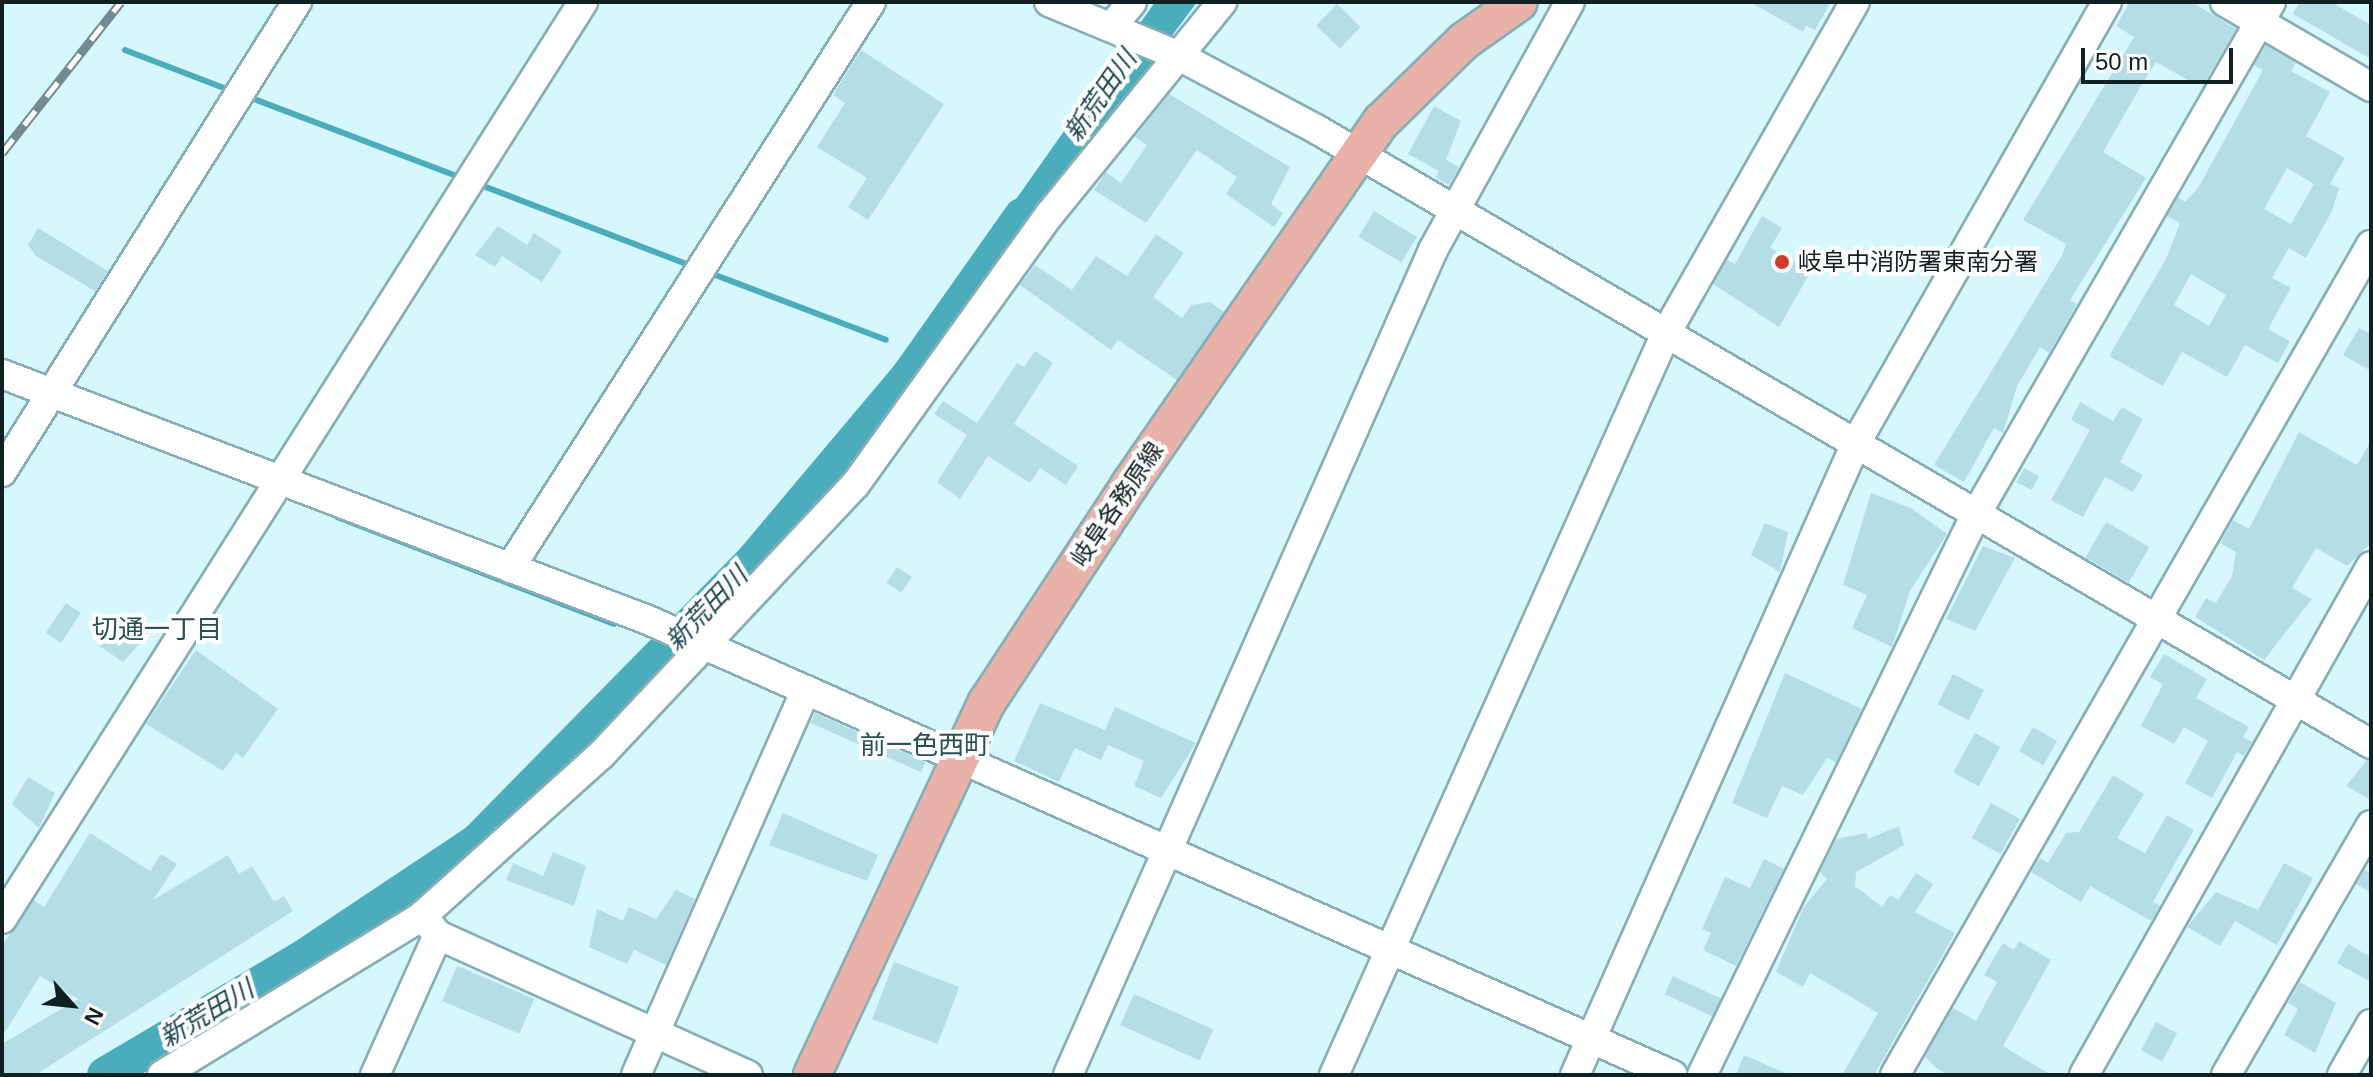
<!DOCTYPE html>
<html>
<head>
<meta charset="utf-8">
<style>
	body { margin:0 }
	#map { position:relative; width:2373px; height:1077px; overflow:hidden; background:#d6f7fd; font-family:Helvetica,"Noto Sans JP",sans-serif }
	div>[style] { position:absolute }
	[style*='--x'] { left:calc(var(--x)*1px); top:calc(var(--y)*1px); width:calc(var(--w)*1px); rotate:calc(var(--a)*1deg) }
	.water>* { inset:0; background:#4bacbc }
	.stream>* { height:6px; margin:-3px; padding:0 3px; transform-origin:3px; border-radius:3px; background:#4bacbc }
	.river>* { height:36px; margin:-18px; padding:0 18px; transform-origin:18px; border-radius:18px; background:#4bacbc }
	.building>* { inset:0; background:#b5dde5; transform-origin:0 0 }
	.roads { filter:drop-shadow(2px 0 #87aeb5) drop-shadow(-2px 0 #87aeb5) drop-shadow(0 2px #87aeb5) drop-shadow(0 -2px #87aeb5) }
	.minor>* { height:28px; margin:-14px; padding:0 14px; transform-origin:14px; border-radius:14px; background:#fff }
	.major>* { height:36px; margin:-18px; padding:0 18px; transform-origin:18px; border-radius:18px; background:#e8b2a9 }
	.rail>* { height:9px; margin-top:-4.5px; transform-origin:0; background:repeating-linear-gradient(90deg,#fdfdfd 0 18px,#738b90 0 36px); box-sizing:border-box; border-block:2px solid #738b90 }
	.dots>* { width:22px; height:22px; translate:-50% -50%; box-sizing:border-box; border:4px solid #fdfdfd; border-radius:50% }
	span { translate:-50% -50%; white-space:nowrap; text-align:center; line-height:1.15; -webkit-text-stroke:8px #fdfdfd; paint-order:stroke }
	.poi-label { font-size:24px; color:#112023 }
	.left { translate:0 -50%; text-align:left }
	.street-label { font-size:24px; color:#112023 }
	.water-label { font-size:26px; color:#1d4850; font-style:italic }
	.neighbourhood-label { font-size:26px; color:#294e54 }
	.frame { position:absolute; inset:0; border:4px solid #112023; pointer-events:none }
	.north { position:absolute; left:32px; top:965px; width:80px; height:80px; -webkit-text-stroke:6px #fdfdfd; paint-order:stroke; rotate:117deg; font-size:22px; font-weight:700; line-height:32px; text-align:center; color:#112023 }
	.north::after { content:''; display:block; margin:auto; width:28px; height:36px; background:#112023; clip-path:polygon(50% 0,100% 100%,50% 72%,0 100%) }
	.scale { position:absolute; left:2081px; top:48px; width:152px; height:36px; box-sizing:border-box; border:4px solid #112023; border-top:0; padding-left:10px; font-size:24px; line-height:28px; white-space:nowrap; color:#112023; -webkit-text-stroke:6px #fdfdfd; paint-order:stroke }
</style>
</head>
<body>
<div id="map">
	<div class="water">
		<i style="clip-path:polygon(1155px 2px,1197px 2px,1005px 261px,983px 246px)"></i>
	</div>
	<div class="stream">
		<i style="--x:125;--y:50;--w:115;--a:21"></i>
		<i style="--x:246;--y:96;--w:233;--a:20.8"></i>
		<i style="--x:478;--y:184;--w:229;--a:21"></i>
		<i style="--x:710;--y:273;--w:188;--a:20.8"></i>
		<i style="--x:337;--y:517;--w:297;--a:21.1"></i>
	</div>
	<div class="river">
		<i style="--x:105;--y:1075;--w:234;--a:-30.6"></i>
		<i style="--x:306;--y:956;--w:206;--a:-33.7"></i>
		<i style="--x:477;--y:842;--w:395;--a:-45.5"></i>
		<i style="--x:754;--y:560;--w:241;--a:-49.9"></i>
		<i style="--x:909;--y:376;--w:196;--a:-54.8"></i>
	</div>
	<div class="building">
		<i style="clip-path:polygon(1750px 2px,1831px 2px,1815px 30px,1806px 26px,1803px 32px)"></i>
		<i style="clip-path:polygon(2130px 2px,2192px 2px,2236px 29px,2206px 80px,2195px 84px,2156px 62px,2139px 89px,2103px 152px,2146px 178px,2070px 300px,2077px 304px,2049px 353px,2040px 347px,2017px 386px,2003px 433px,1994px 428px,1964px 482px,1934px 465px,2063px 254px,2066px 244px,2023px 220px,2134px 37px,2116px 26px)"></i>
		<i style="clip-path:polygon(2300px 2px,2331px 2px,2371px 25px,2371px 59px,2293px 14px)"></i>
		<i style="left:1337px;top:4px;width:33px;height:30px;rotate:44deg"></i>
		<i style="clip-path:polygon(evenodd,2266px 45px,2296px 63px,2291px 71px,2330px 92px,2306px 136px,2345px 158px,2330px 184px,2339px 188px,2332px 211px,2306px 258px,2289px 248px,2272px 278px,2291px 288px,2268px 329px,2290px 341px,2278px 363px,2245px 345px,2227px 377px,2182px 352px,2163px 386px,2109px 356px,2166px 259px,2180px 223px,2167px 216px,2178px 197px,2185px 202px,2198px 188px,2263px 70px,2254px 65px,2266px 45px,2287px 168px,2314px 184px,2291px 224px,2264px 209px,2287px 168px,2266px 45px,2191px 274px,2226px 295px,2209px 326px,2174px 305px,2191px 274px)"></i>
		<i style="clip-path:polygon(861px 50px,944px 104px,868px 220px,848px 207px,867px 178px,817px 147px,845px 103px,833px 95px)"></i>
		<i style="clip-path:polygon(1169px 94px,1290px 167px,1271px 204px,1283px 213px,1274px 227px,1226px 194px,1237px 177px,1197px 150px,1146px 223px,1094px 190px,1106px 172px,1121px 183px,1147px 145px,1135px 137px)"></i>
		<i style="clip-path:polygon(1434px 106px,1461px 121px,1446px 160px,1459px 167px,1449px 185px,1436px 178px,1439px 171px,1408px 154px)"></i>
		<i style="left:1374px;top:211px;width:50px;height:30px;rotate:31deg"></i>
		<i style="clip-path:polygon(1762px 216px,1782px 228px,1770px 248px,1811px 271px,1779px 327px,1713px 284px,1727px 260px,1735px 264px)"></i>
		<i style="clip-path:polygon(498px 226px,527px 245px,534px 233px,562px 251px,542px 282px,502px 256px,495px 267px,475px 255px)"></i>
		<i style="clip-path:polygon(38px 228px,108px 271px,95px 291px,36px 256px,28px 245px)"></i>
		<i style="clip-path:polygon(1156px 234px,1184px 253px,1153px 297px,1182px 318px,1191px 305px,1210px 302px,1224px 312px,1177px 380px,1118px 340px,1111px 350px,1020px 285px,1035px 265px,1072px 290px,1096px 256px,1127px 276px)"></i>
		<i style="clip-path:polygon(2359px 328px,2371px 334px,2371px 371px,2343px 355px)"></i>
		<i style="clip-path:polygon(1035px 351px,1053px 363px,1014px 424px,1078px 466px,1066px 485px,1040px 468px,1030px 483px,988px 456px,960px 499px,937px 482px,967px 435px,934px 414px,943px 401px,977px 423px,1017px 363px,1024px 367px)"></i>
		<i style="clip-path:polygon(2080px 402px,2113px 421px,2122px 407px,2143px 419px,2120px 462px,2143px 475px,2133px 492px,2105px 477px,2083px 517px,2051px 500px,2090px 430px,2071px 420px)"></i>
		<i style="clip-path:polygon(2299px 432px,2357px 465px,2371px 441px,2371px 543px,2347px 566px,2316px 548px,2292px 588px,2312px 599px,2264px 660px,2195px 617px,2206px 598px,2216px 603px,2232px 576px,2236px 552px,2220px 543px,2233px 520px,2249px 529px)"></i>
		<i style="left:2024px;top:468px;width:17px;height:16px;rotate:28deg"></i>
		<i style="clip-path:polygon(1871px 493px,1911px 508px,1947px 534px,1910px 591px,1892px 647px,1852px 628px,1867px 595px,1843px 585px)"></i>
		<i style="left:2106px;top:522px;width:50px;height:41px;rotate:30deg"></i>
		<i style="clip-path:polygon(1765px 523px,1788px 532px,1780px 572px,1751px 555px)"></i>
		<i style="clip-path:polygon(1983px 546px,2015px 558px,1975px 631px,1946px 619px)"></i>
		<i style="left:897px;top:567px;width:18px;height:19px;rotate:34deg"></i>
		<i style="left:66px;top:603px;width:18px;height:36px;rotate:34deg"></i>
		<i style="clip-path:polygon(119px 612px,150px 632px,123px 662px,98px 645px)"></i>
		<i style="clip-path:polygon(196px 650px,278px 709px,243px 758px,236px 753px,223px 771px,146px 724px)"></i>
		<i style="clip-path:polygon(2164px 654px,2207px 679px,2196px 698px,2249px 727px,2243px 737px,2252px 742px,2244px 756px,2237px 752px,2212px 798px,2185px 783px,2208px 741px,2184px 727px,2174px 744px,2141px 726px,2163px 684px,2150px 677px)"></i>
		<i style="clip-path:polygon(1785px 673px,1862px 709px,1836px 762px,1827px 758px,1803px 795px,1782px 786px,1767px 818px,1732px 803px)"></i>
		<i style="left:1953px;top:674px;width:35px;height:34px;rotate:27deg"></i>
		<i style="clip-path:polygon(1040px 703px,1105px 730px,1115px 707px,1196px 743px,1161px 798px,1134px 786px,1144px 761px,1108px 745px,1101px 760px,1075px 748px,1059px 782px,1014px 761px)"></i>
		<i style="left:815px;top:713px;width:121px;height:11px;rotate:24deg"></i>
		<i style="left:2033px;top:727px;width:28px;height:28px;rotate:30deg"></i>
		<i style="left:1975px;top:733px;width:29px;height:45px;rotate:29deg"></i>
		<i style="clip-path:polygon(2367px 760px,2371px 761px,2371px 800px,2346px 786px)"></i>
		<i style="clip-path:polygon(2113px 775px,2144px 794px,2117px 838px,2145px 853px,2167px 815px,2194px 830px,2153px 902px,2160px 906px,2151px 921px,2090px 886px,2081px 902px,2031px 872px,2040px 858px,2048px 863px,2066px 833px,2079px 832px)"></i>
		<i style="clip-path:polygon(28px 777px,55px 793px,39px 828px,12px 804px)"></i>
		<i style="left:1991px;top:803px;width:33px;height:40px;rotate:29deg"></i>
		<i style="clip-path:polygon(783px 813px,878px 855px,867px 881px,769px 845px)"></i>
		<i style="clip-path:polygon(1899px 826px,1904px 845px,1856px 872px,1855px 886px,1882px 907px,1890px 895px,1898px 900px,1916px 873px,1933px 884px,1915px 912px,1955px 933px,1874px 1075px,1842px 1075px,1878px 1013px,1810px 973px,1803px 987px,1776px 972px,1803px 908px,1827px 879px,1820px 872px,1836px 839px,1867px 833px,1868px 839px)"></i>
		<i style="clip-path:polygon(90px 833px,150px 871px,161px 854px,177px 864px,153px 900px,228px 855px,239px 874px,252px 866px,274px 902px,284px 896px,293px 911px,35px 1075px,2px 1075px,2px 1044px,78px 999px,40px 976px,2px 1037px,2px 945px,34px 900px,44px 907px)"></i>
		<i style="clip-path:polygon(553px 852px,586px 866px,574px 906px,506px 880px,513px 863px,543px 876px)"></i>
		<i style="clip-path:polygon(1764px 859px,1784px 869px,1736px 966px,1703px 950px,1711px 933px,1702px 929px,1725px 877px,1750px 888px)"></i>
		<i style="clip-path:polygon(2284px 863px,2313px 878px,2277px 945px,2235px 921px,2220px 946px,2187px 927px,2216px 892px,2258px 910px)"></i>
		<i style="clip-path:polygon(2365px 870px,2371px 873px,2371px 893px,2356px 884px)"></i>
		<i style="clip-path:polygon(676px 890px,695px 899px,666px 965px,634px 950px,627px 964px,589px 947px,597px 909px,623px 921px,629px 907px,656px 919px)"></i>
		<i style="clip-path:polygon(2019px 941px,2051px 960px,2003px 1046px,2051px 1075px,1948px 1075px,1936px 1068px,1925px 1056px,1953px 1008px,1976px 1021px,1997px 982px,1984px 975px,2003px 943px,2014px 950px)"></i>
		<i style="clip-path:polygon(2348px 944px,2371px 957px,2371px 982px,2337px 963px)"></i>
		<i style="left:894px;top:962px;width:70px;height:61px;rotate:21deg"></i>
		<i style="left:457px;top:966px;width:84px;height:38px;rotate:23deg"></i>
		<i style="left:1673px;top:976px;width:53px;height:20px;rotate:25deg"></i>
		<i style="clip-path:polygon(2300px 982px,2336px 1003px,2315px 1053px,2284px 1035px,2298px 1009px,2288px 1003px)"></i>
		<i style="left:1134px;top:994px;width:87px;height:34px;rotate:24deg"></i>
		<i style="left:2156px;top:1022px;width:24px;height:32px;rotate:28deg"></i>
		<i style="clip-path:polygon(1744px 1055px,1790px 1075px,1736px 1075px)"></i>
	</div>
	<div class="roads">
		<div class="minor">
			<i style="--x:1049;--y:2;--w:139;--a:22.5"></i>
			<i style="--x:1177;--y:55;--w:157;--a:28"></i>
			<i style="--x:1316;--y:129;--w:1221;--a:30.24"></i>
			<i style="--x:2225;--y:2;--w:169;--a:30.2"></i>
			<i style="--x:1112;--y:26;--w:31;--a:-50"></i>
			<i style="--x:2;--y:374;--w:691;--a:20.85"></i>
			<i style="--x:648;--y:620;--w:1121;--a:23.94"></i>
			<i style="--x:2;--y:472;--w:555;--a:-57.89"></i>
			<i style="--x:510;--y:568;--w:671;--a:-57.47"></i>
			<i style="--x:2;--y:919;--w:1086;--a:-57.64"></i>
			<i style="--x:438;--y:935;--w:25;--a:-130"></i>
			<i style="--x:422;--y:916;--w:242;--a:-42"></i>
			<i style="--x:602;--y:754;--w:369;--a:-46.8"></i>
			<i style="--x:855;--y:485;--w:334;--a:-54.3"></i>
			<i style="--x:1050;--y:214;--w:273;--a:-50.9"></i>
			<i style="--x:162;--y:1075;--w:305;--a:-31.4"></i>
			<i style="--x:375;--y:1075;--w:154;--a:-65.8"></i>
			<i style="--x:438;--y:935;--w:340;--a:24.3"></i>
			<i style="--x:636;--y:1075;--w:421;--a:-66.2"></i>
			<i style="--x:1068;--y:1075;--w:902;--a:-66.13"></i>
			<i style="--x:1433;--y:250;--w:283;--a:-61.1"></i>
			<i style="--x:1334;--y:1075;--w:813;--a:-65.89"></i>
			<i style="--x:1666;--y:333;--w:381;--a:-60.3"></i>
			<i style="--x:1575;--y:1075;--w:694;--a:-66.02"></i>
			<i style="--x:1857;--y:441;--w:505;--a:-60.34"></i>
			<i style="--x:1702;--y:1075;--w:622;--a:-63.97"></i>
			<i style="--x:1975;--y:516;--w:593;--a:-60.06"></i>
			<i style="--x:1895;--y:1075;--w:957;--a:-60.17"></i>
			<i style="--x:2084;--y:1075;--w:584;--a:-60.58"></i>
			<i style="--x:2226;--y:1075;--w:289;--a:-59.9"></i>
			<i style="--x:2342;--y:1075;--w:59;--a:-60.4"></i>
		</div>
		<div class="major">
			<i style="--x:812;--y:1075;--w:412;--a:-64.9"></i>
			<i style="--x:987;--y:702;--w:261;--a:-56.7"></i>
			<i style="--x:1130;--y:484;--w:441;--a:-55.3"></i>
			<i style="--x:1381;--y:122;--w:116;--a:-44.3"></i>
			<i style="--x:1464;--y:41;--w:67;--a:-35.3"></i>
		</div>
	</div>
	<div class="rail">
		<i style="--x:2;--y:153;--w:192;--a:-51.8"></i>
	</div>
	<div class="dots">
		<i style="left:1782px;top:262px;background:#ca3d2f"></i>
	</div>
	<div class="poi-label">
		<span class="left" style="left:1798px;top:262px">岐阜中消防署東南分署</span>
	</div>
	<div class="street-label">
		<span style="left:1117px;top:504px;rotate:-56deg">岐阜各務原線</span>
	</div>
	<div class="water-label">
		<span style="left:1101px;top:96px;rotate:-55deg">新荒田川</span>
		<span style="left:707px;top:609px;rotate:-46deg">新荒田川</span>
		<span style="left:207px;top:1014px;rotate:-31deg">新荒田川</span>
	</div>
	<div class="neighbourhood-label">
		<span style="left:157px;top:630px">切通一丁目</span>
		<span style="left:925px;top:746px">前一色西町</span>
	</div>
	<div class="frame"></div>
	<div class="north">N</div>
	<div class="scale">50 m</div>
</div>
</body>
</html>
